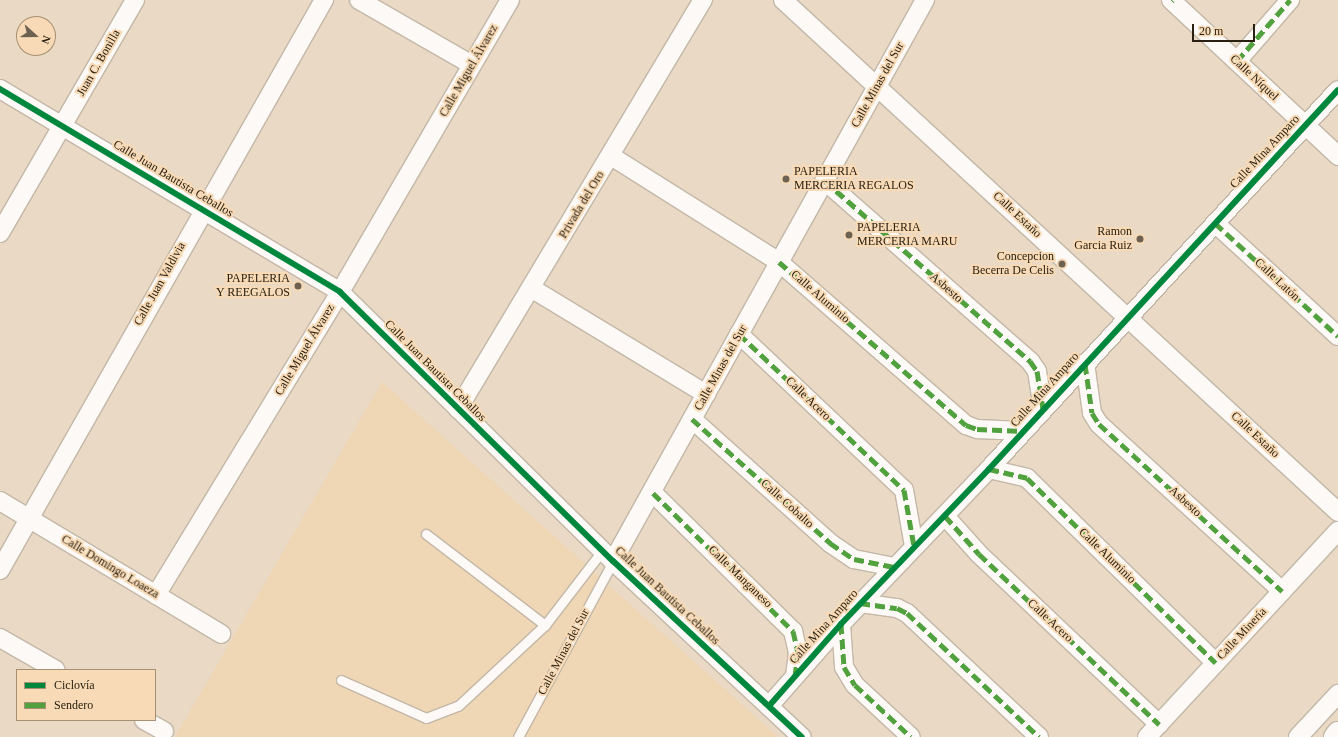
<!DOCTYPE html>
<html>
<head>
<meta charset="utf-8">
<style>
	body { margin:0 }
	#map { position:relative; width:1338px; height:737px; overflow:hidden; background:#e9d9c5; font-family:"Times New Roman",serif }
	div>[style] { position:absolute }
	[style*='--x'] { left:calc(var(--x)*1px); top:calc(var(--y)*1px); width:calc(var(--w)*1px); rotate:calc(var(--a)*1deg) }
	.built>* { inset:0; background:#efd6b4 }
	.roads { filter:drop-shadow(1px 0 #c3b7a7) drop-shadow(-1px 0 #c3b7a7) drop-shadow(0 1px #c3b7a7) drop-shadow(0 -1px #c3b7a7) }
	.lane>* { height:9px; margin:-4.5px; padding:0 4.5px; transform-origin:4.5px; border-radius:4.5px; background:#fcf9f6 }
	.street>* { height:18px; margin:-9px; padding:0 9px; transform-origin:9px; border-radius:9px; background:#fcf9f6 }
	.secondary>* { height:22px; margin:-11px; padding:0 11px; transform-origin:11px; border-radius:11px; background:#fcf9f6 }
	.quiet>* { height:5px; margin-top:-2.5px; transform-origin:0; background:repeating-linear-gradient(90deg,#51a23f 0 10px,transparent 0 15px) }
	.cycleway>* { height:6px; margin:-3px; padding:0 3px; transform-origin:3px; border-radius:3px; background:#00873e }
	.dots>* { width:11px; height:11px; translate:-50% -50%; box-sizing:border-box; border:2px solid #f8dbb6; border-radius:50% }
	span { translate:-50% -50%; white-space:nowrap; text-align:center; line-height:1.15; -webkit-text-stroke:4px #f8dbb6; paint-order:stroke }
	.street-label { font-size:12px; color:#2a2012 }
	.poi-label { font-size:12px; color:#2a2012 }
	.left { translate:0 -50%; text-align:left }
	.right { translate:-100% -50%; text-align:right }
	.legend { position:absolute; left:16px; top:669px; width:140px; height:52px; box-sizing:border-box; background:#f8dbb6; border:1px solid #a69074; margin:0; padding:5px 7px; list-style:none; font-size:12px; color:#2a2012 }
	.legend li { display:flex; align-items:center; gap:8px; height:20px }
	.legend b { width:20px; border:1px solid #a69074 }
	.north { position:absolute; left:16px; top:16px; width:40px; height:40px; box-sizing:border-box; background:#f8dbb6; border:1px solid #a69074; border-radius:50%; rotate:111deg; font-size:11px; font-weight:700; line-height:16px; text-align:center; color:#2a2012 }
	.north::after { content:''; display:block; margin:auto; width:14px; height:18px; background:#6d6151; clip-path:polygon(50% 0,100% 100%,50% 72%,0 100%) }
	.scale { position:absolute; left:1192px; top:24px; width:63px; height:18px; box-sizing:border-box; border:2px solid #2a2012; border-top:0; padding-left:5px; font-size:12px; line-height:14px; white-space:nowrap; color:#2a2012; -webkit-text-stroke:3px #f8dbb6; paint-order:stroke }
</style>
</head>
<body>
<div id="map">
	<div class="built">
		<i style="clip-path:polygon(382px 382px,778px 737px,175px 737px)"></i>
	</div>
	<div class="roads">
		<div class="lane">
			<i style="--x:426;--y:534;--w:150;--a:37.4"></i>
			<i style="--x:341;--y:680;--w:93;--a:24.1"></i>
			<i style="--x:426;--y:718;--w:34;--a:-21"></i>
			<i style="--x:458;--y:706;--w:119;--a:-43"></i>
			<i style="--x:545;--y:625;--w:93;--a:-52.4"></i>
			<i style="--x:518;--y:737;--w:200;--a:-61.6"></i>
		</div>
		<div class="street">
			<i style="--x:359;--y:0;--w:130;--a:29.9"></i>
			<i style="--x:783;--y:0;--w:755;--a:42.69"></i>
			<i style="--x:1171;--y:0;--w:229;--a:43"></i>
			<i style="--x:1237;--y:61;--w:81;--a:-49"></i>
			<i style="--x:0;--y:89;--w:396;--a:30.8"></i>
			<i style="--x:340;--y:292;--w:383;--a:44.6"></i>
			<i style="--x:613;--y:561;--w:258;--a:43"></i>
			<i style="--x:611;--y:156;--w:199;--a:32.2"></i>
			<i style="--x:779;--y:262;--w:248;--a:41.1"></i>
			<i style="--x:966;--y:425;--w:12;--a:20"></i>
			<i style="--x:977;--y:429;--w:46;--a:2.5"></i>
			<i style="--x:825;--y:181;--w:273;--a:41.3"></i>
			<i style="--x:1030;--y:361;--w:12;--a:55"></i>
			<i style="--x:1037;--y:371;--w:38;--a:81"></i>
			<i style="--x:1215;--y:223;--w:167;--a:42.6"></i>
			<i style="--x:0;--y:233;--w:269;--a:-59.9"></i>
			<i style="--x:531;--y:288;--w:205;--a:31.2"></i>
			<i style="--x:739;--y:334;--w:227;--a:43.4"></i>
			<i style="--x:904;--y:490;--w:57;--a:79.9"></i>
			<i style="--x:1085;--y:363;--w:50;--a:82"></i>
			<i style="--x:1092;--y:413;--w:13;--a:58"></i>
			<i style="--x:1099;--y:424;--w:248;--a:42.4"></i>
			<i style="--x:458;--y:409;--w:477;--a:-59.1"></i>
			<i style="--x:692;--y:419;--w:186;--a:41.9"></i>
			<i style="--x:830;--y:543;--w:29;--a:34"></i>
			<i style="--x:854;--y:559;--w:41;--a:11.3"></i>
			<i style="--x:989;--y:469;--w:39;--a:13"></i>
			<i style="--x:1027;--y:478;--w:264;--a:44.4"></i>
			<i style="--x:653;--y:493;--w:197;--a:44.6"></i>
			<i style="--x:793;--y:631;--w:22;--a:77"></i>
			<i style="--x:798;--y:652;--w:23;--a:97"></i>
			<i style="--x:0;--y:501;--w:258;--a:31"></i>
			<i style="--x:945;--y:516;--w:51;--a:48.2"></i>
			<i style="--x:979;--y:554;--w:248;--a:43.4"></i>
			<i style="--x:613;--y:561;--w:642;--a:-60.92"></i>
			<i style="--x:0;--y:570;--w:656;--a:-60.39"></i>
			<i style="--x:156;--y:595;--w:354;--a:-58.7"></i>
			<i style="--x:340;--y:292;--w:338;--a:-59.8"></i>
			<i style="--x:860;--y:603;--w:37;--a:8"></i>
			<i style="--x:897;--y:608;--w:11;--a:27"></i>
			<i style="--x:907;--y:613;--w:181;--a:43.2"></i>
			<i style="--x:841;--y:624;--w:43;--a:86"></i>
			<i style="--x:844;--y:667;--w:21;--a:59"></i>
			<i style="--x:855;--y:685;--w:76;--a:42.9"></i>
			<i style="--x:0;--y:638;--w:64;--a:29.7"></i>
			<i style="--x:769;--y:706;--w:109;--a:-48.7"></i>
			<i style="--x:841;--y:624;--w:214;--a:-46.3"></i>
			<i style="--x:989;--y:469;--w:515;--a:-47.36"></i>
			<i style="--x:144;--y:720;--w:23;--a:29"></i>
			<i style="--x:1147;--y:737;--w:281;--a:-47.2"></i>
			<i style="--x:1298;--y:737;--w:59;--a:-47.1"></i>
		</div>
		<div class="secondary">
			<i style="--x:1335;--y:737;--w:5;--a:-53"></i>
		</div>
	</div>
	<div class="quiet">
		<i style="--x:1172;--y:1;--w:1;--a:-45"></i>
		<i style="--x:1237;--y:61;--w:81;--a:-49"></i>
		<i style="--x:825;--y:181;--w:273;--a:41.3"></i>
		<i style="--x:1030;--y:361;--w:12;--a:55"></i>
		<i style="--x:1037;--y:371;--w:38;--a:81"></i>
		<i style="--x:1215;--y:223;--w:167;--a:42.6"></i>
		<i style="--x:779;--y:262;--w:248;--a:41.1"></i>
		<i style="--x:966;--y:425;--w:12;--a:20"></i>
		<i style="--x:977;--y:429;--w:46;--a:2.5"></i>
		<i style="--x:739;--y:334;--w:227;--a:43.4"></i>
		<i style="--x:904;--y:490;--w:57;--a:79.9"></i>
		<i style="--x:1085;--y:364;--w:49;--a:81.9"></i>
		<i style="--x:1092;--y:413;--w:13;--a:58"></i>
		<i style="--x:1099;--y:424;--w:248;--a:42.4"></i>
		<i style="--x:692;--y:419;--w:186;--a:41.9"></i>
		<i style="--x:830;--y:543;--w:29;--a:34"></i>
		<i style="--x:854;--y:559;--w:41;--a:11.3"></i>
		<i style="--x:989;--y:469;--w:39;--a:13"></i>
		<i style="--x:1027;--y:478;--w:264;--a:44.4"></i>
		<i style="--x:653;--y:493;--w:197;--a:44.6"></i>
		<i style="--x:793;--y:631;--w:22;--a:77"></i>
		<i style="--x:798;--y:652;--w:23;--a:97"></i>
		<i style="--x:945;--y:516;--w:51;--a:48.2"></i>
		<i style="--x:979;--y:554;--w:248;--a:43.4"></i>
		<i style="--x:860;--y:603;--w:37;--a:8"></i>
		<i style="--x:897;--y:608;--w:11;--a:27"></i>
		<i style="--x:907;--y:613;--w:181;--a:43.2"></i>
		<i style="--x:841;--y:624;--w:43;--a:86"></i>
		<i style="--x:844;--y:667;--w:21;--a:59"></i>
		<i style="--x:855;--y:685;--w:76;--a:42.9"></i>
	</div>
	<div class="cycleway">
		<i style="--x:0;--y:89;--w:396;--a:30.8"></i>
		<i style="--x:340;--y:292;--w:383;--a:44.6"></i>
		<i style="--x:613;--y:561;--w:258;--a:43"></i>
		<i style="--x:769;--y:706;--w:109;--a:-48.7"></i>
		<i style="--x:841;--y:624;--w:214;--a:-46.3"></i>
		<i style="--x:989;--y:469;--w:515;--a:-47.36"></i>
	</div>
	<div class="dots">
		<i style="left:786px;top:179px;background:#6d6151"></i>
		<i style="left:849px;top:235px;background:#6d6151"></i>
		<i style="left:1140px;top:239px;background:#6d6151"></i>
		<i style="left:1062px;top:264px;background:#6d6151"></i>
		<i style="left:298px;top:286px;background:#6d6151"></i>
	</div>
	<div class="street-label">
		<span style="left:99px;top:63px;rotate:-60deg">Juan C. Bonilla</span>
		<span style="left:469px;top:71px;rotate:-60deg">Calle Miguel Álvarez</span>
		<span style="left:1254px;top:78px;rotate:43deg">Calle Níquel</span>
		<span style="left:878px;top:85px;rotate:-61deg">Calle Minas del Sur</span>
		<span style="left:1265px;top:152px;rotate:-47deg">Calle Mina Amparo</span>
		<span style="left:173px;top:179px;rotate:31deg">Calle Juan Bautista Ceballos</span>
		<span style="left:582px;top:205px;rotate:-59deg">Privada del Oro</span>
		<span style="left:1017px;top:215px;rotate:43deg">Calle Estaño</span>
		<span style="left:1277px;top:280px;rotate:43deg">Calle Latón</span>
		<span style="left:160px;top:284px;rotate:-61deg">Calle Juan Valdivia</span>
		<span style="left:946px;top:288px;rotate:41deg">Asbesto</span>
		<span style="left:820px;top:297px;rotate:41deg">Calle Aluminio</span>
		<span style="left:305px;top:350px;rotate:-59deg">Calle Miguel Álvarez</span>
		<span style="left:721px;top:368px;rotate:-61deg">Calle Minas del Sur</span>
		<span style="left:435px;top:371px;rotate:45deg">Calle Juan Bautista Ceballos</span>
		<span style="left:1045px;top:390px;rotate:-48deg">Calle Mina Amparo</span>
		<span style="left:808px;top:399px;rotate:44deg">Calle Acero</span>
		<span style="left:1255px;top:435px;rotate:43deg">Calle Estaño</span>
		<span style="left:1185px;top:502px;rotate:42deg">Asbesto</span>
		<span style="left:787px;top:504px;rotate:42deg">Calle Cobalto</span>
		<span style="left:1107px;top:556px;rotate:44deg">Calle Aluminio</span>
		<span style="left:110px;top:567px;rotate:31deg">Calle Domingo Loaeza</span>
		<span style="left:740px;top:577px;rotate:44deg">Calle Manganeso</span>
		<span style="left:667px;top:596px;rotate:43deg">Calle Juan Bautista Ceballos</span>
		<span style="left:1050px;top:621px;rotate:43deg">Calle Acero</span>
		<span style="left:824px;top:627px;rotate:-48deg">Calle Mina Amparo</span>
		<span style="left:1242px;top:634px;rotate:-47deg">Calle Minería</span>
		<span style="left:564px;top:652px;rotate:-62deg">Calle Minas del Sur</span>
	</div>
	<div class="poi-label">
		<span class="left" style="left:794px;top:179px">PAPELERIA<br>MERCERIA REGALOS</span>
		<span class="left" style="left:857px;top:235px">PAPELERIA<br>MERCERIA MARU</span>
		<span class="right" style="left:1132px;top:239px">Ramon<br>Garcia Ruiz</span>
		<span class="right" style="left:1054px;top:264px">Concepcion<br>Becerra De Celis</span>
		<span class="right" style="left:290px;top:286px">PAPELERIA<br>Y REEGALOS</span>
	</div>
	<ul class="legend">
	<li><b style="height:5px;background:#00873e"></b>Ciclovía</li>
	<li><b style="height:5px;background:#51a23f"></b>Sendero</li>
	</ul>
	<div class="north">N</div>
	<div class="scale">20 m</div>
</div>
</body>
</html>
